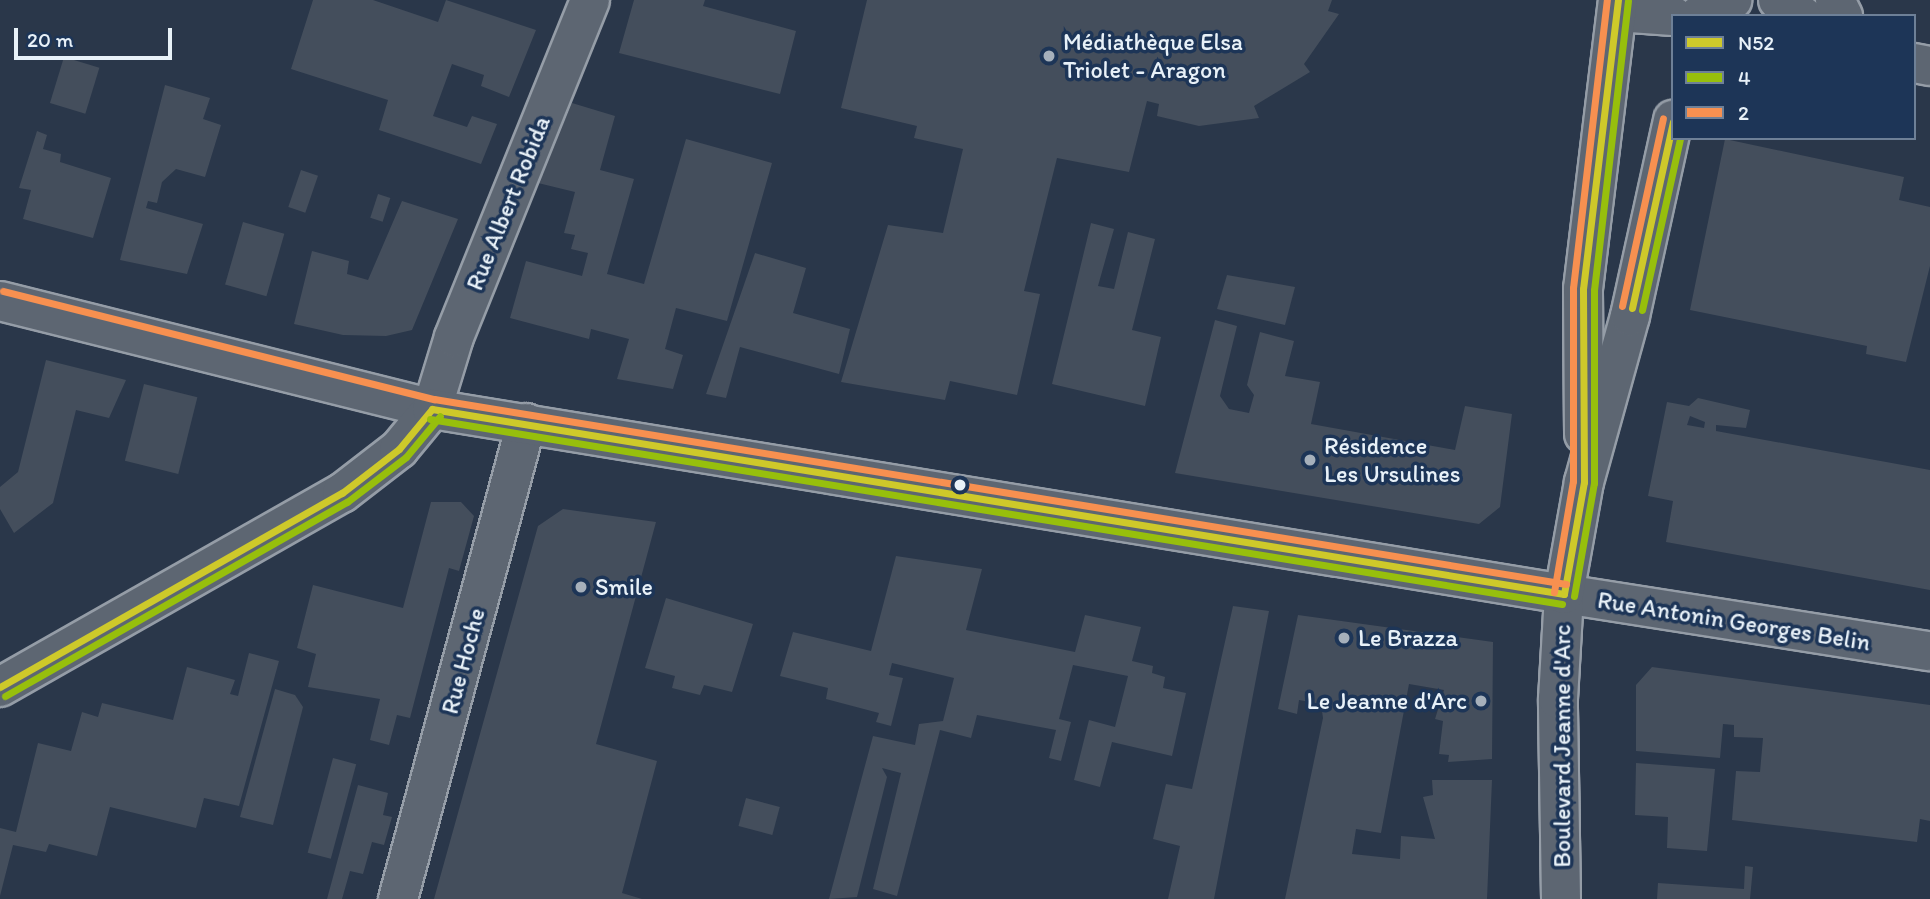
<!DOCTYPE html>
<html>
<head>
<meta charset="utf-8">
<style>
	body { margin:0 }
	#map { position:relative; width:1930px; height:899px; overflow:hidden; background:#2a374a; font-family:Itim,sans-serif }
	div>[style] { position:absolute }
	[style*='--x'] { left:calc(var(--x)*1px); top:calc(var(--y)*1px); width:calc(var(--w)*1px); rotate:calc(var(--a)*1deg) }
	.building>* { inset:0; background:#444e5c; transform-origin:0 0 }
	.roads { filter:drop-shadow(2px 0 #959da7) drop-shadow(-2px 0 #959da7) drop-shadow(0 2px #959da7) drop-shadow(0 -2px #959da7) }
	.minor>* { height:38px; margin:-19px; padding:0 19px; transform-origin:19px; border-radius:19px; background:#5d6672 }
	.major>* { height:38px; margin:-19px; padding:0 19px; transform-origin:19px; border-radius:19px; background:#5d6672 }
	.bus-1>* { height:7px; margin:-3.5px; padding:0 3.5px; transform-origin:3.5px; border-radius:3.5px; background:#cec92a }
	.bus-2>* { height:7px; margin:-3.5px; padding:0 3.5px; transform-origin:3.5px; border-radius:3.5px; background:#97bf0c }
	.bus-3>* { height:7px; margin:-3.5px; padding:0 3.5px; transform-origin:3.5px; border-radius:3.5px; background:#f79050 }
	.dots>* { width:19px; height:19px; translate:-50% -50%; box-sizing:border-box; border:4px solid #1d3557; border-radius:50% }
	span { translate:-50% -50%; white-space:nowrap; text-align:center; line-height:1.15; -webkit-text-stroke:7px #1d3557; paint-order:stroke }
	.poi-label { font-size:24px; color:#e8f1f8 }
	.left { translate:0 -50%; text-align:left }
	.right { translate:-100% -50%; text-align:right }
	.street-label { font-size:24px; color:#e8f1f8 }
	.legend { position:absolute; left:1671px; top:14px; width:245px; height:126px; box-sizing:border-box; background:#1d3557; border:2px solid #6e8097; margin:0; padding:9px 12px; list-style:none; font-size:21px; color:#e8f1f8 }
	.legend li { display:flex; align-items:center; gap:14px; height:35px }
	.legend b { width:35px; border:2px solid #6e8097 }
	.scale { position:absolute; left:14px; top:28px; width:158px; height:32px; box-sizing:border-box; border:4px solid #e8f1f8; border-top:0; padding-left:9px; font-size:21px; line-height:24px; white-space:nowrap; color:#e8f1f8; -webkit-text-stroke:5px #1d3557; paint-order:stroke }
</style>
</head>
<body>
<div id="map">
	<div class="building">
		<i style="clip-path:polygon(313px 0,373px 0,438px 22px,446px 0,536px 30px,509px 97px,481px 86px,484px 75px,452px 64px,433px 116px,467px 127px,472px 116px,497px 124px,481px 164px,379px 130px,388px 100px,291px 69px)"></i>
		<i style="clip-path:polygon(634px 0,705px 0,703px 6px,796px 31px,780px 94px,619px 53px)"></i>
		<i style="clip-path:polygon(867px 0,1332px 0,1328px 11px,1339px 14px,1304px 64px,1310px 72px,1254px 106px,1259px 118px,1199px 126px,1157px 116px,1159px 104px,1147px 101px,1129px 172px,1057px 158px,1024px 291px,1040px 294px,1017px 395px,950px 381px,945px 400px,841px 382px,888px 225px,943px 233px,963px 149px,914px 138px,917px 126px,841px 108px)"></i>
		<i style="left:64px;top:57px;width:37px;height:48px;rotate:17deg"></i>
		<i style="clip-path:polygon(165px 85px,210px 98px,203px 119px,221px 125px,205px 177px,176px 169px,162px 182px,157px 203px,148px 201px,146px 208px,203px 224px,187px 274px,120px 260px)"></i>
		<i style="clip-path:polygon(572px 103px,615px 116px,600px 170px,634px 179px,607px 274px,644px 284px,686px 139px,772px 163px,727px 321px,676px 308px,665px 349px,683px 355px,673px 389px,617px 379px,629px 339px,591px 329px,589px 339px,510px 318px,526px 261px,582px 276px,588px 253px,571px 249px,575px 235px,564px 233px,575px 192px,538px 183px)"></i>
		<i style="clip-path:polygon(37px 131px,47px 135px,43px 149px,61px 154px,60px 162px,111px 178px,93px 238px,23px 219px,31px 190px,19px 188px)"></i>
		<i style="clip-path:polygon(1725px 139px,1904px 177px,1899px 200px,1930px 207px,1930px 266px,1906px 362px,1866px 354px,1867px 346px,1690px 310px)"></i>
		<i style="left:301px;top:170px;width:18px;height:39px;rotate:19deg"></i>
		<i style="left:378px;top:194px;width:13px;height:25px;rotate:18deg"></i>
		<i style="clip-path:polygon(402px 201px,458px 219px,412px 330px,386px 336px,343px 335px,294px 324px,312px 251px,349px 261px,347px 274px,368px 280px)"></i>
		<i style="left:243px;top:222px;width:43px;height:65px;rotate:16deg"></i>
		<i style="clip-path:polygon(1091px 223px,1114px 229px,1098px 286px,1114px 289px,1128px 232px,1155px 239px,1132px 330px,1161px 337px,1145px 406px,1052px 384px)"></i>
		<i style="clip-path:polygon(755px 253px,806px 268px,793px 313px,850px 329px,839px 374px,740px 347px,726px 398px,706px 394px)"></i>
		<i style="clip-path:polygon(1227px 275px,1295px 287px,1285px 325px,1217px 309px)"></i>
		<i style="clip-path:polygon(1215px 320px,1237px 326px,1220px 396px,1229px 409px,1249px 413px,1254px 395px,1247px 385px,1260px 332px,1294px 341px,1285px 376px,1320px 382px,1311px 424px,1455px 450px,1465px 406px,1512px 414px,1500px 507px,1479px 524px,1175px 473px)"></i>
		<i style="clip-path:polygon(46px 360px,126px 380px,109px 418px,76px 410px,53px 503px,14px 533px,0 509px,0 487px,18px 472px)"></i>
		<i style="left:144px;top:384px;width:55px;height:79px;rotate:14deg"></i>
		<i style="clip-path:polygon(evenodd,1698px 398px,1750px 410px,1746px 428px,1716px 425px,1716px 431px,1930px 470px,1930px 590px,1666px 542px,1673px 501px,1648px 496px,1667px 402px,1689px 406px,1698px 398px,1690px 416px,1705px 422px,1704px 428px,1687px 425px,1690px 416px)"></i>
		<i style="clip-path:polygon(431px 502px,461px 502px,474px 516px,459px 571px,449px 568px,410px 718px,397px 715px,389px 745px,370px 740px,380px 699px,308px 687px,316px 654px,297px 648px,313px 585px,403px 608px)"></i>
		<i style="clip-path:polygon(563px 509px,656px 522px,596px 744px,657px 761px,622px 893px,642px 899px,434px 899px,538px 526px)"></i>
		<i style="clip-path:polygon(896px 556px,982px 569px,966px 630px,1075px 652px,1085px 615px,1141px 627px,1132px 661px,1153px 666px,1152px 673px,1165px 677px,1163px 688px,1186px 693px,1172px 756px,1112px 742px,1100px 787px,1074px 780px,1089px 720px,1115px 727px,1128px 676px,1073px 665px,1059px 719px,1071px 722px,1061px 761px,1049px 758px,1056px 730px,977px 715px,971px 738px,940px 730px,897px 896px,873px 889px,901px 773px,882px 768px,887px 777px,857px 897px,829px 899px,873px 736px,915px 745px,919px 724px,943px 721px,954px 678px,892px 663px,889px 675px,903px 678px,891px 726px,876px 722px,879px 713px,826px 699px,828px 688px,780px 676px,793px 632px,871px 651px)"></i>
		<i style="clip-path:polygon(666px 598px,753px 624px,732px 692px,704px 685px,700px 695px,672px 688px,675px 676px,645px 668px)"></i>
		<i style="clip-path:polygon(1233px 606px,1269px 611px,1214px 899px,1168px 899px,1180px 846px,1153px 839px,1166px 784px,1192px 789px)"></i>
		<i style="clip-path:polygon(1298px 615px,1493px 642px,1492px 759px,1448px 762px,1449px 755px,1439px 754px,1443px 721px,1435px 719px,1444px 690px,1409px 684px,1381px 833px,1356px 829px,1352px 854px,1400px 859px,1401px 836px,1435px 839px,1423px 797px,1433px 795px,1432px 780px,1492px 780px,1487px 899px,1285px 899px,1323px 718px,1321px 704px,1299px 700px,1297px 714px,1278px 709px)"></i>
		<i style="clip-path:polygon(249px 653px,279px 661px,239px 806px,204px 798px,196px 828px,110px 807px,97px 856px,49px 844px,46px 852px,13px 845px,0 896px,0 828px,16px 832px,38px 743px,71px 751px,82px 712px,98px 717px,102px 703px,173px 720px,187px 667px,235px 680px,230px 694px,238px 696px)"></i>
		<i style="clip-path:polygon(1652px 667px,1930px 705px,1930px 821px,1920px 819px,1917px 842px,1732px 820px,1736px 771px,1760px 772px,1763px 738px,1734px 737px,1734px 725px,1723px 724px,1720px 758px,1636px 751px,1636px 685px)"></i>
		<i style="clip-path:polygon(275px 689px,295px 695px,303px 707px,273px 825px,240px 817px)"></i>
		<i style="left:333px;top:758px;width:24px;height:98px;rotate:15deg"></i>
		<i style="clip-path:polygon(1636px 763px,1715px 769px,1707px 851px,1667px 848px,1668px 817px,1635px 815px)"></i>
		<i style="clip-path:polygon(358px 785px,388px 793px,383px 815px,392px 817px,384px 845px,372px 842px,363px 874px,350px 871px,342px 899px,327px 899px)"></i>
		<i style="left:746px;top:798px;width:35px;height:29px;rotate:15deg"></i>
		<i style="clip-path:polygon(1745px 866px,1753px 867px,1750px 899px,1657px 899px,1658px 883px,1744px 889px)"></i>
	</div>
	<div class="roads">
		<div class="minor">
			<i style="--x:0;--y:301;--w:445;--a:14"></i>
			<i style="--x:432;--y:409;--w:75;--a:-73"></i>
			<i style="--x:454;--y:337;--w:363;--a:-68"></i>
			<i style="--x:1564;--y:594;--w:370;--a:8.9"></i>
			<i style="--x:398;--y:899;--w:493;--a:-74.9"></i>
		</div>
		<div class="major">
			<i style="--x:1778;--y:0;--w:30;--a:33"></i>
			<i style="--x:1835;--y:0;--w:18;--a:63"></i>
			<i style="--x:1617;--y:12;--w:56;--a:4.1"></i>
			<i style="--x:1698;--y:16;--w:38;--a:-25"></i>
			<i style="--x:1914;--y:63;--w:16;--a:11"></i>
			<i style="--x:1584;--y:434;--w:145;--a:-90.4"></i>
			<i style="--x:1583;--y:289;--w:291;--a:-83.1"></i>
			<i style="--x:0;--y:687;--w:393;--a:-29.6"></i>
			<i style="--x:342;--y:493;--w:72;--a:-37.7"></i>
			<i style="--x:399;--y:449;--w:52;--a:-50.5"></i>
			<i style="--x:432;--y:409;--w:1147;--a:9.28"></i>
			<i style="--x:1561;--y:899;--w:200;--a:-90.9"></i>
			<i style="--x:1558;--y:699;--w:105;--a:-86.7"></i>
			<i style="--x:1564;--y:594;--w:114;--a:-79.9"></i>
			<i style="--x:1584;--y:482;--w:172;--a:-74.5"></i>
			<i style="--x:1630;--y:316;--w:201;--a:-77.6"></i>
		</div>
	</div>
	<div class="bus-1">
		<i style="--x:1632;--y:308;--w:191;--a:-77.6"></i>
		<i style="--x:432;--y:409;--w:1147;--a:9.28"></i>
		<i style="--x:1564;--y:594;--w:114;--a:-79.9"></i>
		<i style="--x:1584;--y:482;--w:193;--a:-90.3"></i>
		<i style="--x:1583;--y:289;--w:291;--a:-83.1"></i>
		<i style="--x:0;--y:687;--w:393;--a:-29.6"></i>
		<i style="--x:342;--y:493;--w:72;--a:-37.7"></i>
		<i style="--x:399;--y:449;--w:52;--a:-50.5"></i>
	</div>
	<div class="bus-2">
		<i style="--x:1642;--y:310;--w:176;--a:-77.5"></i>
		<i style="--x:430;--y:419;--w:1147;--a:9.28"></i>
		<i style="--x:1574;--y:596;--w:115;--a:-80"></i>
		<i style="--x:1594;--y:483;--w:193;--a:-90"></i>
		<i style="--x:1594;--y:290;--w:291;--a:-83.3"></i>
		<i style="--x:5;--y:696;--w:393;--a:-29.6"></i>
		<i style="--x:347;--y:502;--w:74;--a:-37.3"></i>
		<i style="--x:406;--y:457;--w:53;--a:-50.3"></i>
	</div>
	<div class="bus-3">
		<i style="--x:3;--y:291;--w:444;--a:14.1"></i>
		<i style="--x:434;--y:399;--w:1147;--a:9.28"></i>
		<i style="--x:1622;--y:306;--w:192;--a:-77.7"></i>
		<i style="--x:1554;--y:592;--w:113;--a:-80.3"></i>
		<i style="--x:1573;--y:481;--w:193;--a:-90"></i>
		<i style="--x:1573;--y:288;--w:290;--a:-83.3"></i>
	</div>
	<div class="dots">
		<i style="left:1049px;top:56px;background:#a6b0bb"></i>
		<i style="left:1310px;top:460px;background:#a6b0bb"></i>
		<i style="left:960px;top:485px;background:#e8f1f8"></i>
		<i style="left:581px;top:587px;background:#a6b0bb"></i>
		<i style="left:1344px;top:638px;background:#a6b0bb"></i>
		<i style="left:1481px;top:701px;background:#a6b0bb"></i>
	</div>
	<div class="poi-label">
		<span class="left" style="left:1063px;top:56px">Médiathèque Elsa<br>Triolet - Aragon</span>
		<span class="left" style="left:1324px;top:460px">Résidence<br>Les Ursulines</span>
		<span class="left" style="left:595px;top:587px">Smile</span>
		<span class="left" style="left:1358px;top:638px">Le Brazza</span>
		<span class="right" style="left:1467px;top:701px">Le Jeanne d'Arc</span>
	</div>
	<div class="street-label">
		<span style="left:508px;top:203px;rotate:-68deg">Rue Albert Robida</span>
		<span style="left:1734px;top:621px;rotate:9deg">Rue Antonin Georges Belin</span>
		<span style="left:463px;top:661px;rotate:-75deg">Rue Hoche</span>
		<span style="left:1562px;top:746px;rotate:-90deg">Boulevard Jeanne d'Arc</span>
	</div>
	<ul class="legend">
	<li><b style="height:9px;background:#cec92a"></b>N52</li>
	<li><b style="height:9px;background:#97bf0c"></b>4</li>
	<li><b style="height:9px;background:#f79050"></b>2</li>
	</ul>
	<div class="scale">20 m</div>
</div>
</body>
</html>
